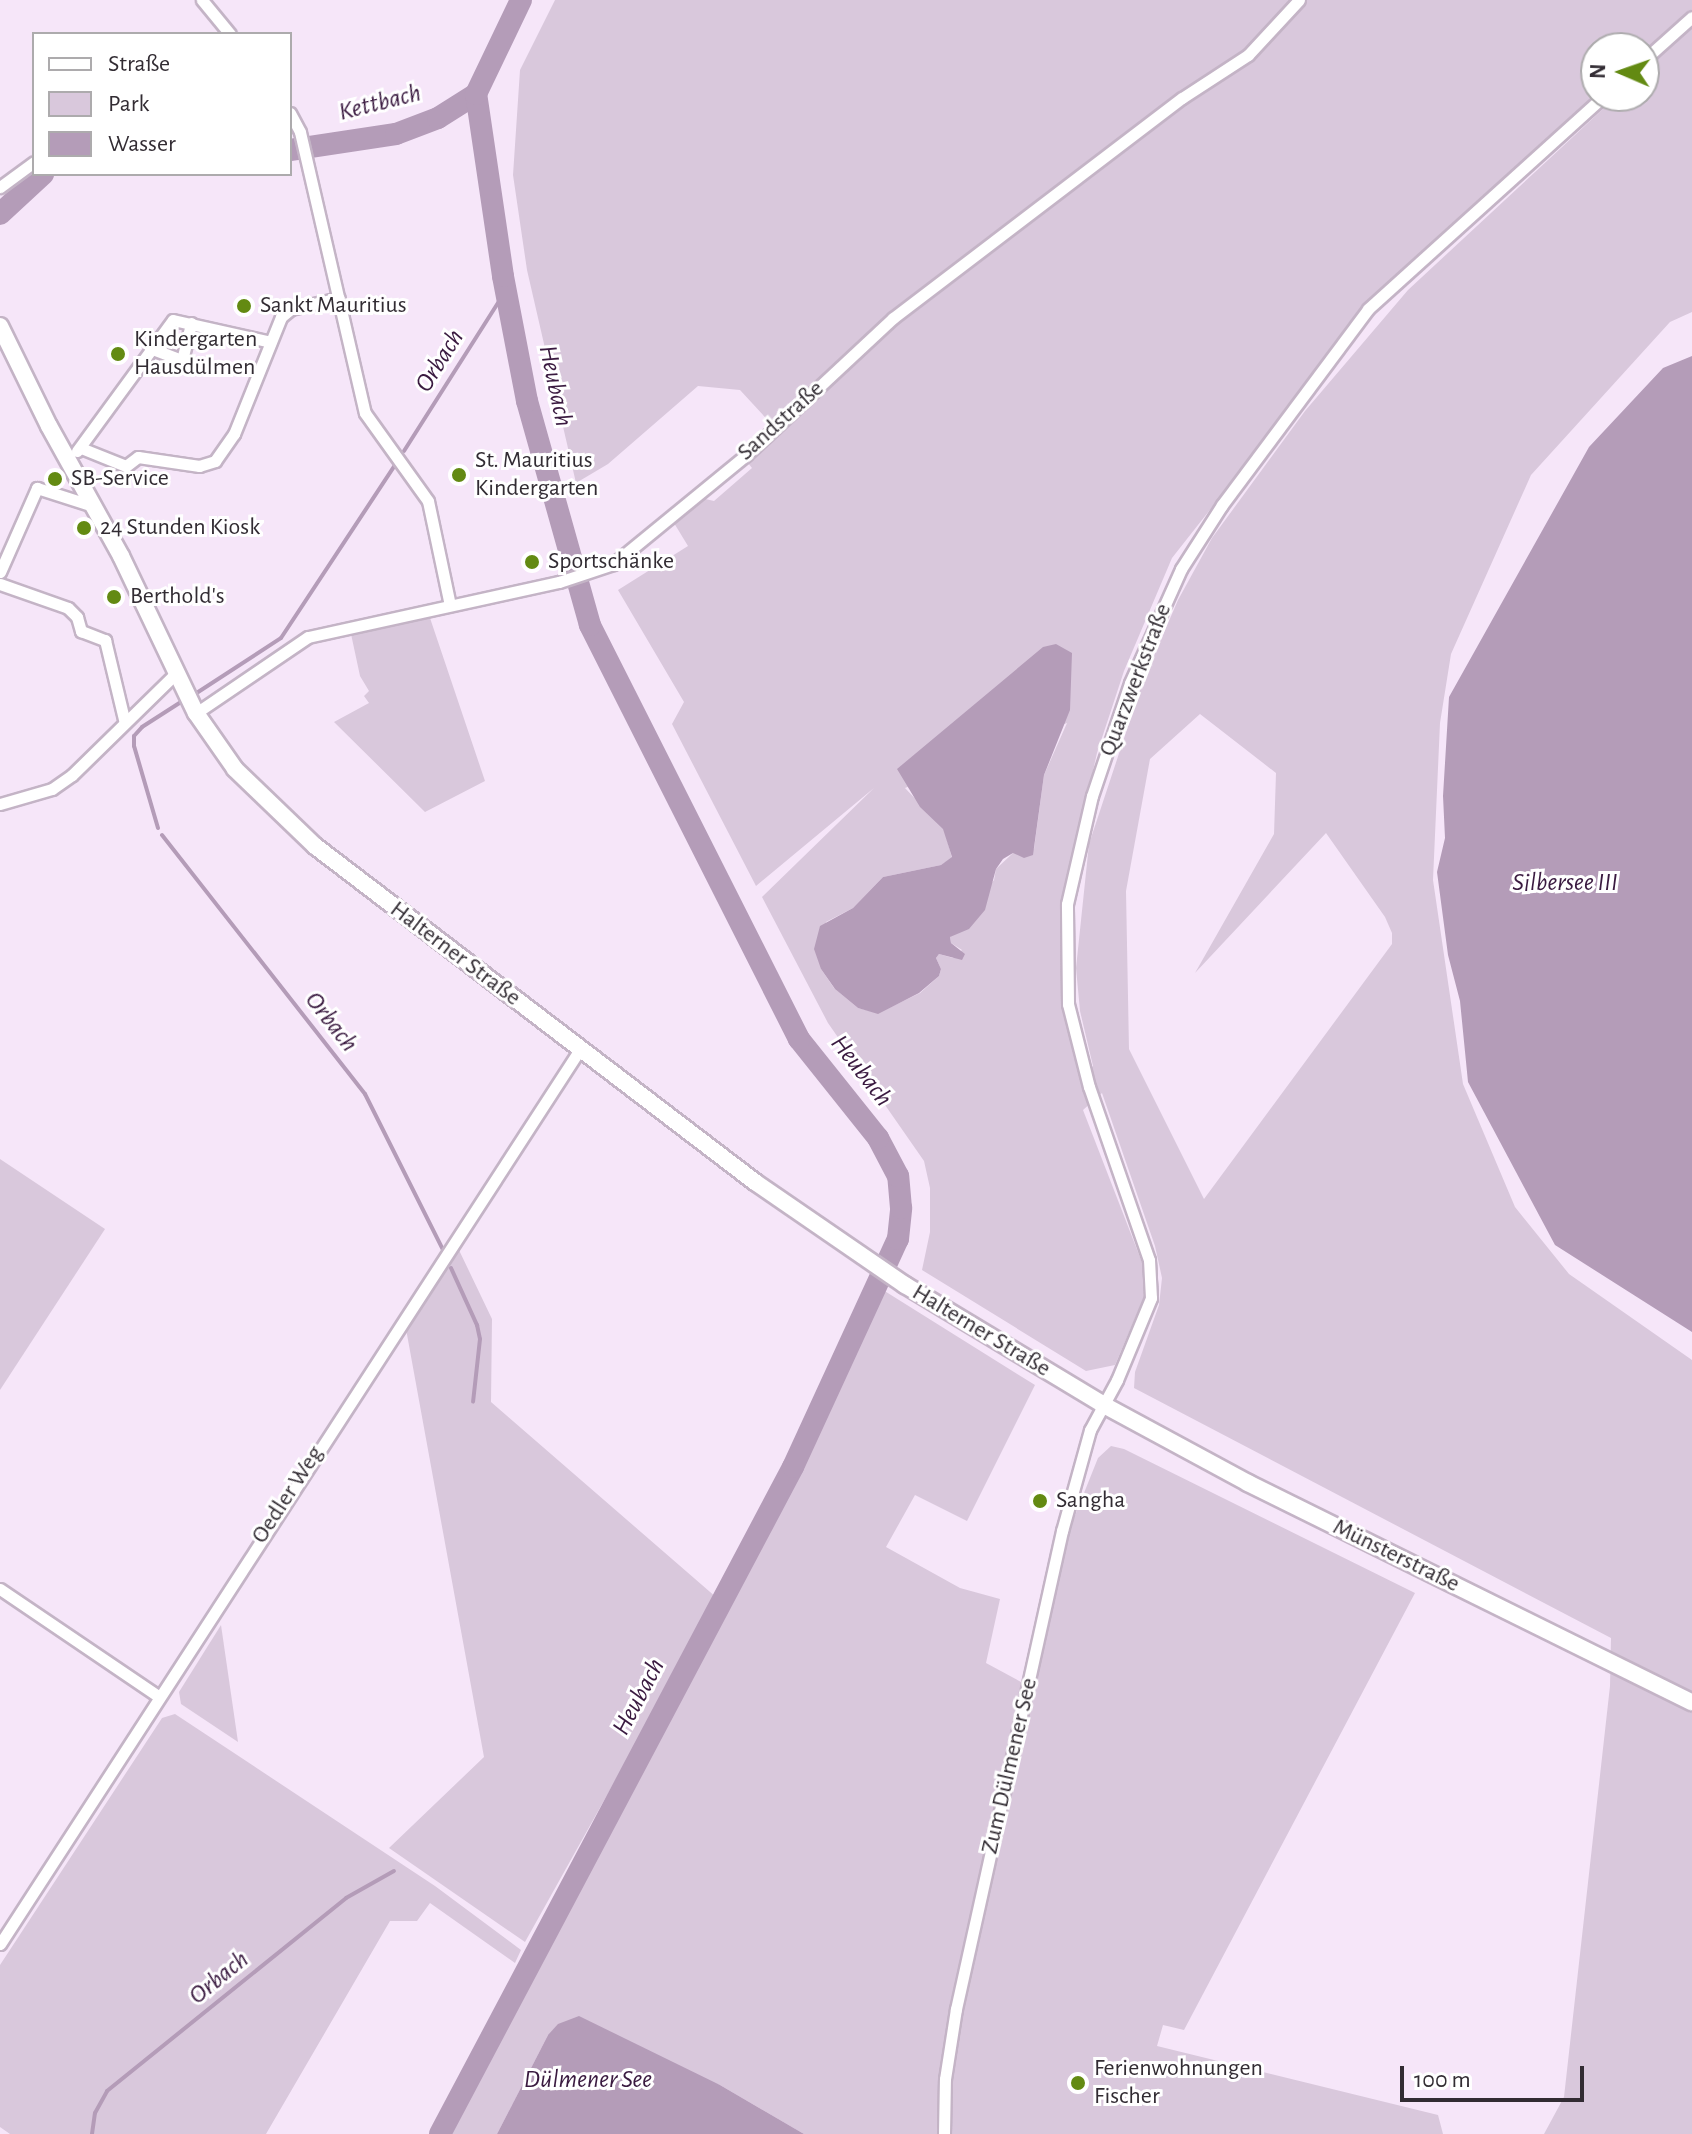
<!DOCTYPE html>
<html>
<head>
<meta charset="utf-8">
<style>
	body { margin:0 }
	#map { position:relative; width:1692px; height:2134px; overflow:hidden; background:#f6e6f9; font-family:"Alegreya Sans",sans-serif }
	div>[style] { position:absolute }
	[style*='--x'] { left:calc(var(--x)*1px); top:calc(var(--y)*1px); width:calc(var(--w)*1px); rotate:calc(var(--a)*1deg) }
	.green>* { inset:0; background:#d9c8dc }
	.water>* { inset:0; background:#b49cb8 }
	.stream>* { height:4px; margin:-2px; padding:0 2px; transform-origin:2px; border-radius:2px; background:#b49cb8 }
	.river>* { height:22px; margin:-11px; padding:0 11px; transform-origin:11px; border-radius:11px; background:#b49cb8 }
	.roads { filter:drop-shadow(2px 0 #c4b4c6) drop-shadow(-2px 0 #c4b4c6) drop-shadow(0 2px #c4b4c6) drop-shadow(0 -2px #c4b4c6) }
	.minor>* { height:11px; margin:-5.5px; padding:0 5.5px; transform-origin:5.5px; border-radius:5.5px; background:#fff }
	.secondary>* { height:16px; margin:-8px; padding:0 8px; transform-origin:8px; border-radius:8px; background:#fff }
	.dots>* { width:22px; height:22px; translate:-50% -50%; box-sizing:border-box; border:4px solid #fff; border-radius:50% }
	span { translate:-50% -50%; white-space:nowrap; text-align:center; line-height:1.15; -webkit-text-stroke:6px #fff; paint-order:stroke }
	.poi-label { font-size:24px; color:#322c33 }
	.left { translate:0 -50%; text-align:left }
	.street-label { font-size:24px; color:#322c33 }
	.water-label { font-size:26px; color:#3a1a40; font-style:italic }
	.legend { position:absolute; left:32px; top:32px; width:260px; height:144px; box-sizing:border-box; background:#fff; border:2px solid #adabad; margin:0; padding:10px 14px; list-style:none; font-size:24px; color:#322c33 }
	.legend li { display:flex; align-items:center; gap:16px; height:40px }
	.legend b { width:40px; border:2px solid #adabad }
	.north { position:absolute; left:1580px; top:32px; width:80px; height:80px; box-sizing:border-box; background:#fff; border:2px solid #adabad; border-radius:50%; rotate:272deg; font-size:22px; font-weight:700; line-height:32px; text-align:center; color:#322c33 }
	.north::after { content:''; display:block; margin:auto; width:28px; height:36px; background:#638a12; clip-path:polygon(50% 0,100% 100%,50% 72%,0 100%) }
	.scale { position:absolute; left:1400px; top:2066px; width:184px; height:36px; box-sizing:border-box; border:4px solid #322c33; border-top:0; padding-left:10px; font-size:24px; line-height:28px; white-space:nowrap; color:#322c33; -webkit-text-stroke:6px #fff; paint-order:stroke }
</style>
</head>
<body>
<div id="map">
	<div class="green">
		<i style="clip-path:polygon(evenodd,555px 0,1692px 0,1692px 17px,1644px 60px,1644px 48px,1596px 48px,1596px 96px,1368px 309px,1172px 558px,1124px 671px,1097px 753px,1063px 904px,1061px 956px,1064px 1007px,1082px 1077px,1093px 1066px,1080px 1011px,1076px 968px,1089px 844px,1143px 681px,1178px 600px,1212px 538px,1305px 411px,1408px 290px,1617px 96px,1644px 96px,1644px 71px,1692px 27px,1692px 312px,1670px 322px,1531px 475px,1451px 654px,1440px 723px,1433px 880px,1463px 1084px,1515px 1207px,1569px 1274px,1692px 1360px,1692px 2134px,1544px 2134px,1564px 2097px,1610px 1686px,1611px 1638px,1134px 1388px,1135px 1372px,1159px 1305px,1162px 1278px,1155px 1246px,1102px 1093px,1083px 1110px,1143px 1265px,1144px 1297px,1115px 1365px,1086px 1371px,922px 1270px,930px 1232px,930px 1188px,924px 1161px,828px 1023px,762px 897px,874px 788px,756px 886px,672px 724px,684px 702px,618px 590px,688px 546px,674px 523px,701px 498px,714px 501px,752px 468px,748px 463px,805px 412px,795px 410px,775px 428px,740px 390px,698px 386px,608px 464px,576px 483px,527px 270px,513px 175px,520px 70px,555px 0,1200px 714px,1276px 773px,1274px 834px,1195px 973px,1326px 833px,1385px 917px,1392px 933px,1392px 944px,1204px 1199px,1129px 1049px,1126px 891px,1150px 759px,1200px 714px,555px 0,1067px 723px,1044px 775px,1034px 849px,1013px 853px,996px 869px,994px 880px,950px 937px,951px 943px,962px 950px,953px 958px,939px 954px,936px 958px,941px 969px,939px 976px,920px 993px,878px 1013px,858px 1008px,834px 988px,821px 969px,826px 922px,853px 908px,883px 877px,941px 865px,952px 858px,944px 829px,905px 788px,1067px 723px)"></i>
		<i style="clip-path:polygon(430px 618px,485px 781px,425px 812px,334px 722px,369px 703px,364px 696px,369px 691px,360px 676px,351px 634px)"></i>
		<i style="clip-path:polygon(0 1159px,105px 1229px,0 1390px)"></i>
		<i style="clip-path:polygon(458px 1248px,492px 1319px,491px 1402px,717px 1598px,525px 1942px,389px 1848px,484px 1757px,406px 1329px)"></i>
		<i style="clip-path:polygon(883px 1290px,1035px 1385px,967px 1521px,915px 1495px,886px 1547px,960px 1588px,1000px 1599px,986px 1663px,1021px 1682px,1035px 1684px,1072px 1523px,1098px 1458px,1111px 1446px,1124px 1449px,1415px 1593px,1184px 2030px,1163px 2025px,1157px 2046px,1438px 2115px,1443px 2134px,804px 2134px,720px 2085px,548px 2035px,497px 2134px,451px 2134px,806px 1463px)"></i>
		<i style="clip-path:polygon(221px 1625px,238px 1742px,181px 1704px,179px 1692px)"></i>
		<i style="clip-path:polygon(175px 1714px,435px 1886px,521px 1950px,515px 1963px,430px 1903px,417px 1921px,390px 1921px,266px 2134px,10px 2134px,0 2127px,0 1965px,162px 1718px)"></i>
	</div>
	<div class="water">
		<i style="clip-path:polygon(1692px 356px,1692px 1332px,1555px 1245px,1468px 1082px,1460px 1001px,1448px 955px,1437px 872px,1445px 838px,1443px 796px,1449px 697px,1589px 447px,1663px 368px)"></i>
		<i style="clip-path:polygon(1056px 644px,1072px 653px,1070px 710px,1044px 775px,1033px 855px,1024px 858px,1013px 853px,1003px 859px,996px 869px,985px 910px,969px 929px,950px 937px,951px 943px,965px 954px,962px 960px,939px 954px,936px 958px,941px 969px,939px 976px,919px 993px,878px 1014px,858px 1008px,835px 989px,821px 969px,814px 949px,820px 926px,853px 908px,883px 877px,941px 865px,952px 857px,943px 829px,920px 807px,897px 769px,1043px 647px)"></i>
		<i style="clip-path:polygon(579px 2016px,720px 2085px,804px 2134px,497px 2134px,548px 2035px,558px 2024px)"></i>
	</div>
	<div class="stream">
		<i style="--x:404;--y:451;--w:191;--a:-57.6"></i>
		<i style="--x:192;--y:696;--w:106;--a:-33.1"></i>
		<i style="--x:281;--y:638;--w:207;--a:-56.6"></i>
		<i style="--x:158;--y:828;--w:85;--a:-106.3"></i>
		<i style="--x:134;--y:746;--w:10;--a:-90"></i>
		<i style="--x:134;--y:736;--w:12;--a:-48"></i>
		<i style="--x:142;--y:727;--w:50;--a:-32.7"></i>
		<i style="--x:162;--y:835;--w:329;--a:51.9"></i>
		<i style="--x:365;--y:1094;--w:174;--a:63.4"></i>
		<i style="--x:451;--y:1268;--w:63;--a:65.5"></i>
		<i style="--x:477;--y:1325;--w:14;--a:78"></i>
		<i style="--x:480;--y:1339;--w:63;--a:96.3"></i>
		<i style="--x:92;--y:2134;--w:21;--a:-82"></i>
		<i style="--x:95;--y:2113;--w:25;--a:-61"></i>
		<i style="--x:107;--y:2091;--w:307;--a:-38.9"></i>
		<i style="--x:346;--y:1898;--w:55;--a:-29.4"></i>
	</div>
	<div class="river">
		<i style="--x:290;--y:150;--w:107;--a:-8.6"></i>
		<i style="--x:396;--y:134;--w:45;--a:-20.9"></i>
		<i style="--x:438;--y:118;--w:45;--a:-32.3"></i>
		<i style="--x:0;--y:214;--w:59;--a:-42.9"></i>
		<i style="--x:440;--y:2134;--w:755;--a:-62.11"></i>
		<i style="--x:793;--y:1467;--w:251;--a:-65.3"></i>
		<i style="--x:898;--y:1239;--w:31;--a:-84"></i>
		<i style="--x:901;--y:1208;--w:32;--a:-95"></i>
		<i style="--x:898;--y:1176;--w:43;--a:-117.8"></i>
		<i style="--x:878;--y:1138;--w:127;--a:-128.6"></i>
		<i style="--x:799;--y:1039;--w:464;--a:-116.8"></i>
		<i style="--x:590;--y:625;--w:233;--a:-105.7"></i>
		<i style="--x:527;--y:401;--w:127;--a:-100.9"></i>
		<i style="--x:503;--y:276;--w:184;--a:-98.4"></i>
		<i style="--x:476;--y:94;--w:104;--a:-64.4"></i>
	</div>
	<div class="roads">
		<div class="minor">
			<i style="--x:202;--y:0;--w:44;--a:50.5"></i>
			<i style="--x:1644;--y:60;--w:64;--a:-41.9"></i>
			<i style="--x:290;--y:113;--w:21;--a:62"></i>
			<i style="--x:300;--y:132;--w:288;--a:77"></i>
			<i style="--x:365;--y:413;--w:108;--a:54.4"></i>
			<i style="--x:428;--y:501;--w:106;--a:78.1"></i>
			<i style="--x:0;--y:187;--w:42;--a:-36.3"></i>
			<i style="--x:150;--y:348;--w:34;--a:21"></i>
			<i style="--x:182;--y:360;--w:38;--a:-76"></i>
			<i style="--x:81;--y:448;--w:48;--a:21.8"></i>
			<i style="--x:126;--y:466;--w:15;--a:-37"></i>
			<i style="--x:138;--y:457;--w:62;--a:8.4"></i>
			<i style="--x:199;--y:466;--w:17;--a:-17"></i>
			<i style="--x:215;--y:461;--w:33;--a:-55"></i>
			<i style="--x:234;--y:434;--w:126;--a:-68.1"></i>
			<i style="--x:281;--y:317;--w:13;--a:-39"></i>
			<i style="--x:291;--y:309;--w:49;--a:-12.9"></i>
			<i style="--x:77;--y:451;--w:162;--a:-53.8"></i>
			<i style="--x:173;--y:320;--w:100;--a:12.7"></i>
			<i style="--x:0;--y:572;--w:92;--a:-66.2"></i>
			<i style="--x:37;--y:488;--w:59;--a:17.8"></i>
			<i style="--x:0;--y:584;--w:72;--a:19.4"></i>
			<i style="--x:68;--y:608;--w:13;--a:45"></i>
			<i style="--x:77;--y:617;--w:15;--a:74"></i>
			<i style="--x:81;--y:631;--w:26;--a:21"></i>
			<i style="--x:105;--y:640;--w:85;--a:76.5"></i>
			<i style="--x:196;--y:713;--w:135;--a:-34.2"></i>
			<i style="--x:308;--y:637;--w:257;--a:-12.4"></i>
			<i style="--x:559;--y:582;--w:57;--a:-18.4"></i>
			<i style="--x:613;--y:564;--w:172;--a:-39.3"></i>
			<i style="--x:746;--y:455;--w:201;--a:-43"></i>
			<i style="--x:893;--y:318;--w:363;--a:-37.3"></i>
			<i style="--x:1182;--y:98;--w:79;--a:-33.1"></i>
			<i style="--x:1248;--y:55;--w:75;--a:-47.2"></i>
			<i style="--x:0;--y:804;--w:54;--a:-16.1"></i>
			<i style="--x:52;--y:789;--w:24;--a:-35"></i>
			<i style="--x:72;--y:775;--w:144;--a:-44.4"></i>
			<i style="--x:0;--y:1589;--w:191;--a:34.1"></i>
			<i style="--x:0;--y:1944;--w:1067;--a:-57.05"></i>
			<i style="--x:944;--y:2134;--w:55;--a:-89"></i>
			<i style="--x:945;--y:2079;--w:71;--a:-81.1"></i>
			<i style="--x:956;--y:2009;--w:490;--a:-77.5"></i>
			<i style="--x:1062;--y:1531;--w:105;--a:-74.5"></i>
			<i style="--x:1090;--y:1430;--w:57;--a:-61.6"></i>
			<i style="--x:1117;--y:1380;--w:89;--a:-67.5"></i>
			<i style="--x:1151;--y:1298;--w:38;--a:-93"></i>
			<i style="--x:1149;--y:1260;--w:183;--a:-109.1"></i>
			<i style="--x:1089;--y:1087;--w:86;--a:-104.2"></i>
			<i style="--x:1068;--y:1004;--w:100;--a:-90.6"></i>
			<i style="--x:1067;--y:904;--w:111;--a:-77"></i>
			<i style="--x:1092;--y:796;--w:119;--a:-71.4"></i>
			<i style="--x:1130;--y:683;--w:125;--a:-65.9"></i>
			<i style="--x:1181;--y:569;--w:76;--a:-57.4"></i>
			<i style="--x:1222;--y:505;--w:244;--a:-53.3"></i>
			<i style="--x:1368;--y:309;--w:318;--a:-42.1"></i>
		</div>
		<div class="secondary">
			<i style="--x:0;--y:326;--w:111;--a:63.9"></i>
			<i style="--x:49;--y:426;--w:149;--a:61"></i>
			<i style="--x:121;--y:556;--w:174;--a:64.5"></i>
			<i style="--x:196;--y:713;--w:68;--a:55.1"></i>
			<i style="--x:235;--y:769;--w:111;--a:43.9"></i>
			<i style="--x:315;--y:846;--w:554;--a:37.37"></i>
			<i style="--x:755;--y:1182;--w:182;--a:34.5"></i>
			<i style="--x:905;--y:1285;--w:230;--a:31.1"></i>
			<i style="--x:1102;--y:1404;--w:166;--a:28.4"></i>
			<i style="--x:1248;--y:1483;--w:495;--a:26.3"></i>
		</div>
	</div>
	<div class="dots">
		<i style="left:244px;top:306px;background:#638a12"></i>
		<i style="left:118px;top:354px;background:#638a12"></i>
		<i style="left:459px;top:475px;background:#638a12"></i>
		<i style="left:55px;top:479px;background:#638a12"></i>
		<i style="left:84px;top:528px;background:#638a12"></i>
		<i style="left:532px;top:562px;background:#638a12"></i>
		<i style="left:114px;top:597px;background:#638a12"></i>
		<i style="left:1040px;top:1501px;background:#638a12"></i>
		<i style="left:1078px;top:2083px;background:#638a12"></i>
	</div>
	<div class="poi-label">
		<span class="left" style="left:260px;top:306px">Sankt Mauritius</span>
		<span class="left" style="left:134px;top:354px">Kindergarten<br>Hausdülmen</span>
		<span class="left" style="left:475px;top:475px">St. Mauritius<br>Kindergarten</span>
		<span class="left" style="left:71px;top:479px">SB-Service</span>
		<span class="left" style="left:100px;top:528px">24 Stunden Kiosk</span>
		<span class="left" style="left:548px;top:562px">Sportschänke</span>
		<span class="left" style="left:130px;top:597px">Berthold's</span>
		<span class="left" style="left:1056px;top:1501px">Sangha</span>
		<span class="left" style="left:1094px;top:2083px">Ferienwohnungen<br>Fischer</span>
	</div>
	<div class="street-label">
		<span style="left:781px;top:421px;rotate:-42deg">Sandstraße</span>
		<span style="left:1136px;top:680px;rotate:-69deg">Quarzwerkstraße</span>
		<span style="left:455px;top:954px;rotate:37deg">Halterner Straße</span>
		<span style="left:981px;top:1331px;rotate:31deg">Halterner Straße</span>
		<span style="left:288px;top:1495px;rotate:-57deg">Oedler Weg</span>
		<span style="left:1396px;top:1556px;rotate:26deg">Münsterstraße</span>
		<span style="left:1010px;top:1766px;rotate:-77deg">Zum Dülmener See</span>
	</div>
	<div class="water-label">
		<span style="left:380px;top:103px;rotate:-14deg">Kettbach</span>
		<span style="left:440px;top:361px;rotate:-58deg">Orbach</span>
		<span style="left:555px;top:386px;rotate:78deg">Heubach</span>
		<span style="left:1565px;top:883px">Silbersee III</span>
		<span style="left:331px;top:1022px;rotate:52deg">Orbach</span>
		<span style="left:861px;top:1071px;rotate:52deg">Heubach</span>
		<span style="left:639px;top:1697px;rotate:-62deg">Heubach</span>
		<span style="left:219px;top:1978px;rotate:-39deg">Orbach</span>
		<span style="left:588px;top:2080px">Dülmener See</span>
	</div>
	<ul class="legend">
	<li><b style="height:10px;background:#fff"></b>Straße</li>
	<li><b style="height:22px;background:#d9c8dc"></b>Park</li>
	<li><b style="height:22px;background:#b49cb8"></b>Wasser</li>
	</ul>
	<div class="north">N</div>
	<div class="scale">100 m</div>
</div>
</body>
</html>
